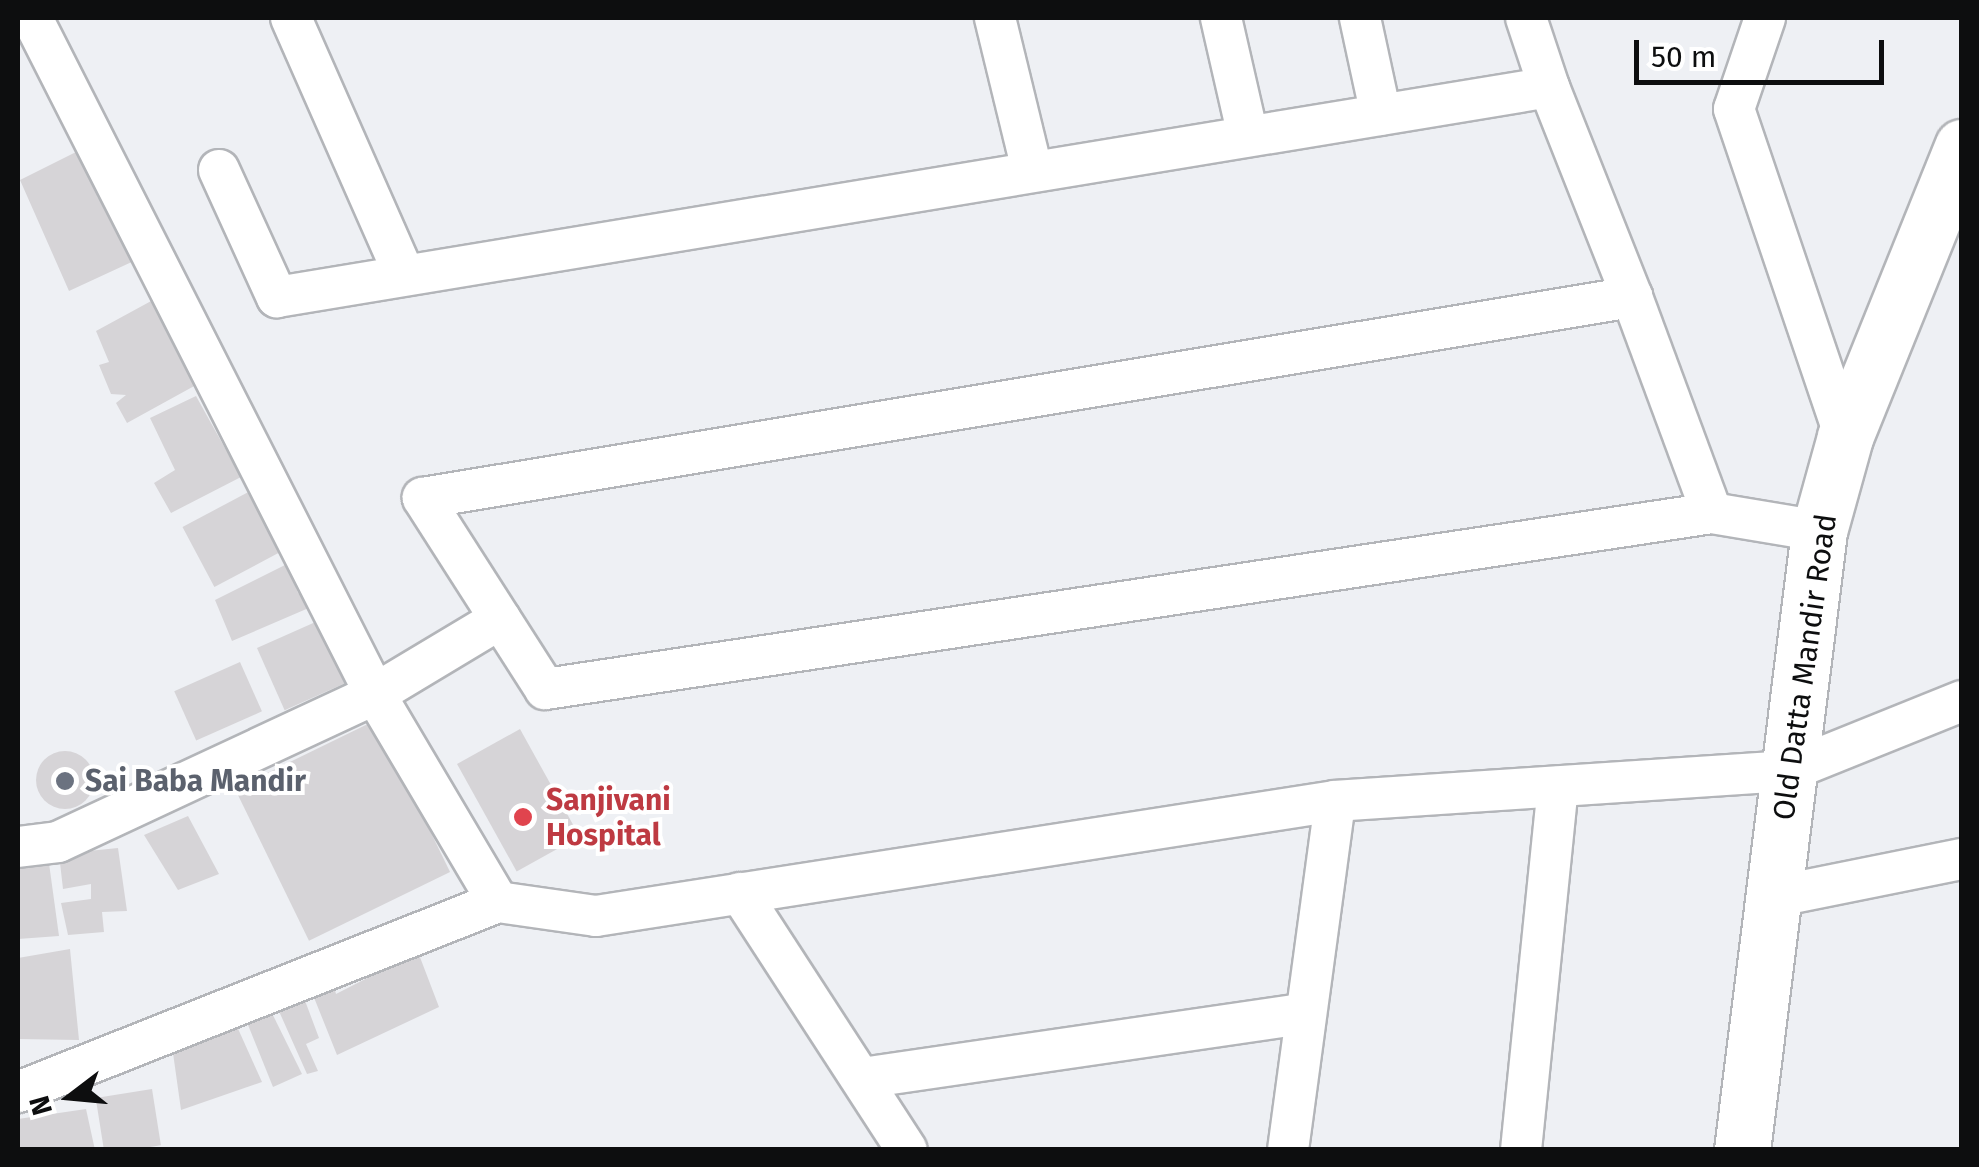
<!DOCTYPE html>
<html>
<head>
<meta charset="utf-8">
<style>
	body { margin:0 }
	#map { position:relative; width:1979px; height:1167px; overflow:hidden; background:#eef0f4; font-family:"Fira Sans",sans-serif }
	div>[style] { position:absolute }
	[style*='--x'] { left:calc(var(--x)*1px); top:calc(var(--y)*1px); width:calc(var(--w)*1px); rotate:calc(var(--a)*1deg) }
	.building>* { inset:0; background:#d6d4d7; transform-origin:0 0 }
	.round { border-radius:50% }
	.roads { filter:drop-shadow(2px 0 #b3b5b9) drop-shadow(-2px 0 #b3b5b9) drop-shadow(0 2px #b3b5b9) drop-shadow(0 -2px #b3b5b9) }
	.street>* { height:40px; margin:-20px; padding:0 20px; transform-origin:20px; border-radius:20px; background:#fff }
	.secondary>* { height:55px; margin:-27.5px; padding:0 27.5px; transform-origin:27.5px; border-radius:27.5px; background:#fff }
	.dots>* { width:28px; height:28px; translate:-50% -50%; box-sizing:border-box; border:5px solid #fff; border-radius:50% }
	span { translate:-50% -50%; white-space:nowrap; text-align:center; line-height:1.15; -webkit-text-stroke:8px #fff; paint-order:stroke }
	.street-label { font-size:30px; color:#0d0e0f }
	.worship-label { font-size:30px; color:#5b616d; font-weight:700 }
	.left { translate:0 -50%; text-align:left }
	.health-label { font-size:30px; color:#be3a42; font-weight:700 }
	.frame { position:absolute; inset:0; border:20px solid #0d0e0f; pointer-events:none }
	.north { position:absolute; left:20px; top:1047px; width:100px; height:100px; -webkit-text-stroke:8px #fff; paint-order:stroke; rotate:254deg; font-size:28px; font-weight:700; line-height:40px; text-align:center; color:#0d0e0f }
	.north::after { content:''; display:block; margin:auto; width:35px; height:45px; background:#0d0e0f; clip-path:polygon(50% 0,100% 100%,50% 72%,0 100%) }
	.scale { position:absolute; left:1634px; top:40px; width:250px; height:45px; box-sizing:border-box; border:5px solid #0d0e0f; border-top:0; padding-left:12px; font-size:30px; line-height:35px; white-space:nowrap; color:#0d0e0f; -webkit-text-stroke:8px #fff; paint-order:stroke }
</style>
</head>
<body>
<div id="map">
	<div class="building">
		<i style="clip-path:polygon(84px 148px,98px 198px,110px 194px,136px 260px,69px 291px,20px 180px)"></i>
		<i style="clip-path:polygon(153px 300px,196px 385px,127px 423px,116px 403px,126px 395px,111px 394px,99px 365px,109px 362px,96px 331px)"></i>
		<i style="clip-path:polygon(196px 396px,241px 477px,171px 513px,154px 483px,175px 470px,150px 418px)"></i>
		<i style="left:254px;top:489px;width:68px;height:81px;rotate:62deg"></i>
		<i style="clip-path:polygon(287px 564px,298px 593px,318px 604px,232px 641px,215px 600px)"></i>
		<i style="left:320px;top:620px;width:68px;height:69px;rotate:66deg"></i>
		<i style="left:240px;top:662px;width:54px;height:72px;rotate:66deg"></i>
		<i style="left:376px;top:720px;width:169px;height:157px;rotate:64deg"></i>
		<i style="left:520px;top:729px;width:123px;height:72px;rotate:61deg"></i>
		<i class="round" style="left:36px;top:751px;width:58px;height:58px"></i>
		<i style="clip-path:polygon(188px 816px,219px 874px,178px 890px,144px 835px)"></i>
		<i style="clip-path:polygon(118px 848px,127px 911px,102px 912px,104px 932px,68px 935px,61px 903px,91px 899px,91px 884px,63px 889px,59px 854px)"></i>
		<i style="clip-path:polygon(48px 856px,59px 936px,18px 939px,18px 866px)"></i>
		<i style="clip-path:polygon(70px 949px,79px 1040px,18px 1039px,18px 958px)"></i>
		<i style="clip-path:polygon(418px 952px,439px 1007px,337px 1055px,309px 985px,331px 976px,336px 994px)"></i>
		<i style="clip-path:polygon(304px 998px,319px 1038px,306px 1044px,318px 1071px,307px 1074px,278px 1009px)"></i>
		<i style="clip-path:polygon(265px 999px,302px 1074px,273px 1087px,242px 1010px)"></i>
		<i style="clip-path:polygon(235px 1022px,262px 1082px,181px 1110px,172px 1046px)"></i>
		<i style="left:152px;top:1089px;width:57px;height:57px;rotate:81deg"></i>
		<i style="clip-path:polygon(86px 1109px,95px 1150px,18px 1150px,18px 1119px)"></i>
	</div>
	<div class="roads">
		<div class="street">
			<i style="--x:291;--y:18;--w:278;--a:66.2"></i>
			<i style="--x:995;--y:18;--w:156;--a:76.3"></i>
			<i style="--x:1221;--y:18;--w:121;--a:77.1"></i>
			<i style="--x:1360;--y:18;--w:99;--a:77.8"></i>
			<i style="--x:1765;--y:18;--w:96;--a:108.8"></i>
			<i style="--x:1734;--y:109;--w:346;--a:71.3"></i>
			<i style="--x:1549;--y:87;--w:226;--a:68.4"></i>
			<i style="--x:219;--y:170;--w:140;--a:65.5"></i>
			<i style="--x:277;--y:297;--w:1289;--a:-9.37"></i>
			<i style="--x:1549;--y:87;--w:73;--a:-108.4"></i>
			<i style="--x:1632;--y:297;--w:230;--a:69.7"></i>
			<i style="--x:1712;--y:513;--w:1180;--a:171.42"></i>
			<i style="--x:545;--y:689;--w:227;--a:-122.6"></i>
			<i style="--x:423;--y:498;--w:1226;--a:-9.44"></i>
			<i style="--x:1712;--y:513;--w:109;--a:9.5"></i>
			<i style="--x:18;--y:847;--w:40;--a:-7.1"></i>
			<i style="--x:58;--y:842;--w:350;--a:-25"></i>
			<i style="--x:375;--y:694;--w:758;--a:-116.9"></i>
			<i style="--x:740;--y:893;--w:306;--a:57"></i>
			<i style="--x:1778;--y:896;--w:188;--a:-11.4"></i>
			<i style="--x:498;--y:902;--w:242;--a:-120.6"></i>
			<i style="--x:375;--y:694;--w:146;--a:-31"></i>
			<i style="--x:863;--y:1078;--w:445;--a:-8.3"></i>
			<i style="--x:18;--y:1092;--w:516;--a:-21.6"></i>
			<i style="--x:498;--y:902;--w:99;--a:8.1"></i>
			<i style="--x:596;--y:916;--w:748;--a:-8.85"></i>
			<i style="--x:1335;--y:801;--w:454;--a:-3.8"></i>
			<i style="--x:1788;--y:771;--w:188;--a:-21.9"></i>
			<i style="--x:1288;--y:1150;--w:352;--a:-82.3"></i>
			<i style="--x:1521;--y:1150;--w:365;--a:-84.2"></i>
		</div>
		<div class="secondary">
			<i style="--x:1742;--y:1150;--w:624;--a:-82.91"></i>
			<i style="--x:1819;--y:531;--w:98;--a:-74.5"></i>
			<i style="--x:1845;--y:437;--w:313;--a:-68"></i>
		</div>
	</div>
	<div class="dots">
		<i style="left:65px;top:781px;background:#6b7280"></i>
		<i style="left:523px;top:817px;background:#e0444e"></i>
	</div>
	<div class="street-label">
		<span style="left:1805px;top:667px;rotate:-82deg">Old Datta Mandir Road</span>
	</div>
	<div class="worship-label">
		<span class="left" style="left:85px;top:781px">Sai Baba Mandir</span>
	</div>
	<div class="health-label">
		<span class="left" style="left:546px;top:817px">Sanjivani<br>Hospital</span>
	</div>
	<div class="frame"></div>
	<div class="north">N</div>
	<div class="scale">50 m</div>
</div>
</body>
</html>
